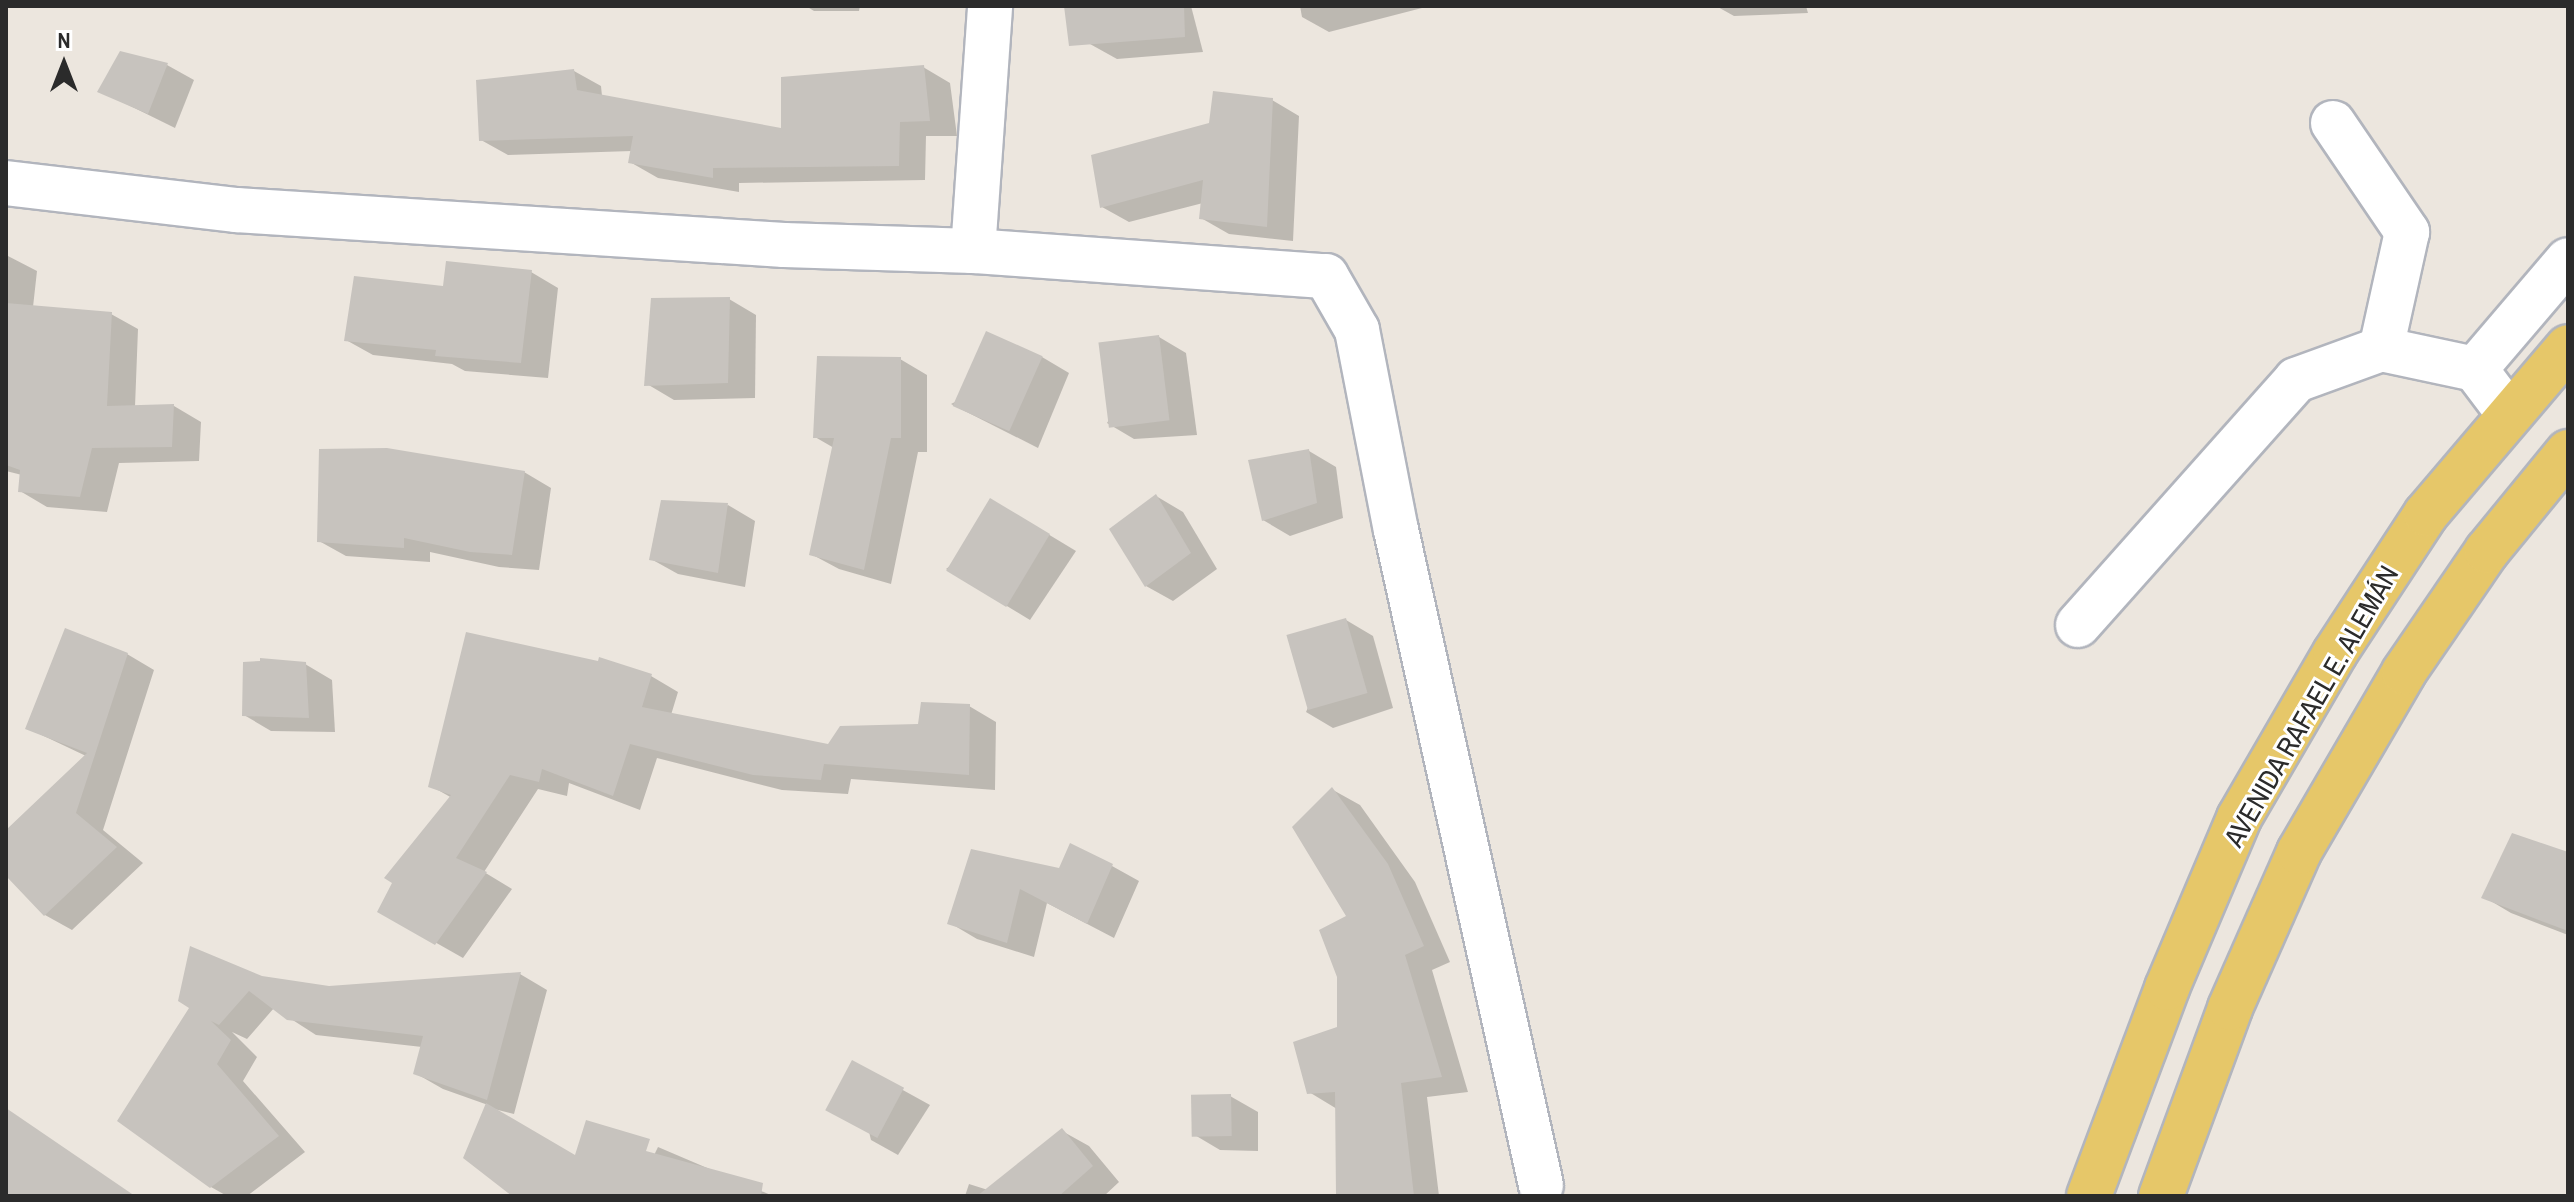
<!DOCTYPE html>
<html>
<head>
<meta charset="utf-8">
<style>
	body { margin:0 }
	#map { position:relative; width:2574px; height:1202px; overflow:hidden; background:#ece6de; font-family:"Archivo Narrow",sans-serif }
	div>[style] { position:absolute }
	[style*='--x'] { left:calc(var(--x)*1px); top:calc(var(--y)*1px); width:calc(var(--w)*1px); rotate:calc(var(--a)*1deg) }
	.shadow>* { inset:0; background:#0003 }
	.building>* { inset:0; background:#c7c3be; transform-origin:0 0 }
	.roads { filter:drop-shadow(2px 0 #b2b5bd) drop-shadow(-2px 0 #b2b5bd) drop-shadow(0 2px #b2b5bd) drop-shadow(0 -2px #b2b5bd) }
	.minor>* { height:44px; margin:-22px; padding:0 22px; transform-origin:22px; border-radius:22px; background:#fff }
	.major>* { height:44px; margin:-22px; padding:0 22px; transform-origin:22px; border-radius:22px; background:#e6c769 }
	span { translate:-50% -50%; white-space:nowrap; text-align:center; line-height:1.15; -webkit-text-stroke:6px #fff; paint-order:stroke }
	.street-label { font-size:28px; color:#2b2b2b }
	.frame { position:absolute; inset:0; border:8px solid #2b2b2b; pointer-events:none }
	.north { position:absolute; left:24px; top:24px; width:80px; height:80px; -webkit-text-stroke:6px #fff; paint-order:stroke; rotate:0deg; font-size:22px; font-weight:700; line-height:32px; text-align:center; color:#2b2b2b }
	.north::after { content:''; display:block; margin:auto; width:28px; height:36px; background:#2b2b2b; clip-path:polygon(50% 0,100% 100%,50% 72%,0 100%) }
</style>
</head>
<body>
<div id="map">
	<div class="shadow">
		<i style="clip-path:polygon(806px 6px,860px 6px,859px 11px,814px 11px)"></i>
		<i style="clip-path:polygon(1089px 6px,1191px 6px,1203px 52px,1117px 59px,1090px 44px)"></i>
		<i style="clip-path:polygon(1300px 6px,1421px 6px,1422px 8px,1329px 32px,1302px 17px)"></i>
		<i style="clip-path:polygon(1716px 6px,1806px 6px,1808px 13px,1734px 16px)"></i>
		<i style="clip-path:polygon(167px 65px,194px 80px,175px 128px,100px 91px)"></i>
		<i style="clip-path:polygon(923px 67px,950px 83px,957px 136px,926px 136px,925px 180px,739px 183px,739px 192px,658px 178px,630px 162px,632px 151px,508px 155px,481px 140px,574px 71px,601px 86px,602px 96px,783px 131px)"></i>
		<i style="clip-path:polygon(1272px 100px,1299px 116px,1293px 241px,1229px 234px,1201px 218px,1203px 203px,1129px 222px,1102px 207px,1211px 125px)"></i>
		<i style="clip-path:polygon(6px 255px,37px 271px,33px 307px,111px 314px,138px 329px,135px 407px,174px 406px,201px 422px,199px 461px,119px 463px,107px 512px,47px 507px,20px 491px,22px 475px,6px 471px)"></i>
		<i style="clip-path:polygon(531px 272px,558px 288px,548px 378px,465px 371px,452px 364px,373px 355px,346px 340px,445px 288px)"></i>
		<i style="clip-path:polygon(729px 299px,756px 315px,755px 398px,674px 400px,647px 384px)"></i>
		<i style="clip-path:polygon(1159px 337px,1186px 353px,1197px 435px,1134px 439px,1107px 423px)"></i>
		<i style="clip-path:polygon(1042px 357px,1069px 373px,1038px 448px,951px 404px)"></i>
		<i style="clip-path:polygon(900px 359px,927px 375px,927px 452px,918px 452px,891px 584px,839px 569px,811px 554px,834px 448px,815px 437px)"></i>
		<i style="clip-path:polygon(1309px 451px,1336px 467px,1343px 518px,1290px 536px,1263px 520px)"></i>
		<i style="clip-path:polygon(524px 472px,551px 488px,539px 570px,499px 567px,430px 552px,430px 562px,346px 556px,319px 541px)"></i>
		<i style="clip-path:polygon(1156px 496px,1183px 512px,1217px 569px,1173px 601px,1146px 586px)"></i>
		<i style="clip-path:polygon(728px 505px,755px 521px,745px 587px,678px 574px,651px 559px)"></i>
		<i style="clip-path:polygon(1018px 516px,1076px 551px,1030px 620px,946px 569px)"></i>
		<i style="clip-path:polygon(1346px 620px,1373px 636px,1393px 708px,1333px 728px,1306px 712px)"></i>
		<i style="clip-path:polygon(127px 654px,154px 670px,103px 830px,143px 863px,72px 930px,45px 915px,6px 873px,6px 833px,86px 756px,27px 728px)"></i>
		<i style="clip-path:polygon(305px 664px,332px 680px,335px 732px,271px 731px,244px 715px)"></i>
		<i style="clip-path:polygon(651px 676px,678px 692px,671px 715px,829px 746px,920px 726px,969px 706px,996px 722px,995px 790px,851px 779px,848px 794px,782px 790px,657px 758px,640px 810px,569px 783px,567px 796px,538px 789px,484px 872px,512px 889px,463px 958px,380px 911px,452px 798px,431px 786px)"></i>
		<i style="clip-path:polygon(1333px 790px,1360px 805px,1415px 882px,1450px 962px,1432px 970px,1468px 1092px,1427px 1097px,1439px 1196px,1338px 1196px,1337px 1109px,1309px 1092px,1339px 1028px,1349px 917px)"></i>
		<i style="clip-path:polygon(973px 852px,1060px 871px,1112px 866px,1139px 881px,1114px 938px,1047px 903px,1034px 957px,977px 939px,950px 923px)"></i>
		<i style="clip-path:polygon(2568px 854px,2568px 935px,2511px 913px,2484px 897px)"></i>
		<i style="clip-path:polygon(520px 974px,547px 990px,514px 1114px,490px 1108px,593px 1196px,521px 1196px,488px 1105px,443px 1089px,415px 1073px,422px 1047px,316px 1035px,274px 1008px,247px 1039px,232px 1032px,257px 1057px,243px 1081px,305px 1152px,247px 1196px,227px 1196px,211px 1187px,191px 1007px,261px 978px,329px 988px)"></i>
		<i style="clip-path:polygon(852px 1062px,930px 1105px,898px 1155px,871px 1140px)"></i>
		<i style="clip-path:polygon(1230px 1096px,1258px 1112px,1258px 1151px,1220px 1150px,1193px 1134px)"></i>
		<i style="clip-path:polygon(1062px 1131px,1089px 1146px,1119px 1182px,1104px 1196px,965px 1196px,969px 1184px,988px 1190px)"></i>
		<i style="clip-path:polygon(658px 1147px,773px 1196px,686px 1196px,645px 1174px)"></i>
	</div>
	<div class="building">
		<i style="clip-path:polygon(1064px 6px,1184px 6px,1185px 37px,1069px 46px)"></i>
		<i style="clip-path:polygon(120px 51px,168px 63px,148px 114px,97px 92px)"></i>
		<i style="clip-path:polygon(924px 65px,930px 121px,900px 122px,899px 166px,713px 168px,713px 178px,628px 163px,633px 136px,479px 141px,476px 80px,574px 69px,577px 90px,781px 128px,781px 77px)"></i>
		<i style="clip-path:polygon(1213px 91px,1273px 98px,1267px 227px,1199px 219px,1203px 180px,1100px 208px,1091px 155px,1209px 123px)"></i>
		<i style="clip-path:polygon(446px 261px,532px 270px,521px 363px,435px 356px,436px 350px,344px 341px,354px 276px,443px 286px)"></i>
		<i style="clip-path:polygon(730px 297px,728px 383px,644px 386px,651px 298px)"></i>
		<i style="clip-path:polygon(6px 303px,112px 312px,107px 406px,174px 404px,172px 447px,92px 448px,80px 497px,18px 492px,20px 470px,6px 465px)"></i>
		<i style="left:986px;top:331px;width:62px;height:82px;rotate:24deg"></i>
		<i style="left:1159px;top:335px;width:86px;height:61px;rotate:83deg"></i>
		<i style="clip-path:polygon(817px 356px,901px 357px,901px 438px,891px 438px,864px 570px,809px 555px,834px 438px,813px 438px)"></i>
		<i style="clip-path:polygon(387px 448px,525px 471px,512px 555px,470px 552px,404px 538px,404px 548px,317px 542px,319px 449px)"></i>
		<i style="clip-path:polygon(1309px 449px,1317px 503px,1262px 521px,1248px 460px)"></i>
		<i style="clip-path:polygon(1156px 494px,1191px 553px,1145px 587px,1109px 529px)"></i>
		<i style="left:990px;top:498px;width:70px;height:85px;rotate:31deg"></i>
		<i style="clip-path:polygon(661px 500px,728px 503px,718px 573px,649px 560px)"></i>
		<i style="left:1346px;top:618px;width:78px;height:62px;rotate:74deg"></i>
		<i style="clip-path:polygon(65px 628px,128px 653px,76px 813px,117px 847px,44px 916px,6px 876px,6px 830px,87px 753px,25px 729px)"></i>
		<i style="clip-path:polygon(466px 632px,598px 661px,599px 657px,652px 674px,642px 707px,828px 744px,840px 726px,918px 724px,921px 702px,970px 704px,969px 775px,824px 764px,821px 780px,753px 775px,630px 744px,613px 796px,542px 769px,539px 782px,510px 775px,456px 858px,487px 872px,435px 945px,377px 912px,392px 883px,384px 878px,451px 795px,428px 787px)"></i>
		<i style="clip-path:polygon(260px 658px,306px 662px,309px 718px,242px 716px,243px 662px,260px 661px)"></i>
		<i style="clip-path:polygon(1332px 787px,1388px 864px,1424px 946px,1405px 955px,1442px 1077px,1401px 1083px,1414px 1196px,1336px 1196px,1335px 1092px,1307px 1094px,1293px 1042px,1337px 1027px,1337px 977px,1319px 930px,1346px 916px,1292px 827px)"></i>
		<i style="clip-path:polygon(2512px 833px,2568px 852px,2568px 931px,2481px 898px)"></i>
		<i style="clip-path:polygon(1070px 843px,1113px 864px,1087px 924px,1020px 889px,1007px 943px,947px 924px,971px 849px,1059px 868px)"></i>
		<i style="clip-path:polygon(190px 946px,262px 976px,329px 986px,521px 972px,487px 1100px,413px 1074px,423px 1036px,287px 1020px,249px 991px,219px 1025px,211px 1021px,231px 1040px,217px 1064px,279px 1136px,210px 1188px,117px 1121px,189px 1008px,178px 1001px)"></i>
		<i style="left:852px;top:1060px;width:59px;height:57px;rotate:28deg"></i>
		<i style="left:1231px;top:1094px;width:42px;height:40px;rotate:89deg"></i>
		<i style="clip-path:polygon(486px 1103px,575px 1155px,586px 1120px,650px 1139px,646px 1151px,763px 1183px,761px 1196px,512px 1196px,463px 1158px)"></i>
		<i style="clip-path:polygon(6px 1108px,135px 1196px,6px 1196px)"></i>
		<i style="clip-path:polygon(1062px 1128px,1093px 1166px,1059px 1196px,977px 1196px)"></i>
	</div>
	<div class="roads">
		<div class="minor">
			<i style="--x:2333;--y:123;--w:132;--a:55.8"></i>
			<i style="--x:2407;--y:232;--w:120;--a:102.5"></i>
			<i style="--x:6;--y:183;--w:232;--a:6.7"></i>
			<i style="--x:236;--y:210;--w:549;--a:3.65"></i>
			<i style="--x:784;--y:245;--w:189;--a:1.8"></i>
			<i style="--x:973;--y:251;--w:354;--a:4.1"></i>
			<i style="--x:1326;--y:276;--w:62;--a:60.1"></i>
			<i style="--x:1357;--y:330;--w:204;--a:79"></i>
			<i style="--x:1396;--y:530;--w:671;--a:77.52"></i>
			<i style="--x:973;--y:251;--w:246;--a:-86"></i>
			<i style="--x:2475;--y:369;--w:143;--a:-49.5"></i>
			<i style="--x:2078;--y:625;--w:328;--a:-48.3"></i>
			<i style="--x:2296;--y:380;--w:90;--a:-20"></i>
			<i style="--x:2381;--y:349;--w:96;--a:12"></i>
			<i style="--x:2475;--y:369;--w:56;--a:52.9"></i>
		</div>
		<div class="major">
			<i style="--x:2089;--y:1196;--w:222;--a:-69.4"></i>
			<i style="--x:2167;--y:988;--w:185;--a:-67"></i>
			<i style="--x:2239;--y:818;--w:191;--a:-59.8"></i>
			<i style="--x:2335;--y:653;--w:166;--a:-56.8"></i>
			<i style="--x:2426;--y:514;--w:219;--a:-49.6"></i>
			<i style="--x:2161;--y:1196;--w:200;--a:-69.8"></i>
			<i style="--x:2230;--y:1008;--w:171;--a:-66.1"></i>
			<i style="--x:2299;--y:852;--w:208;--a:-59.7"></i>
			<i style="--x:2404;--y:672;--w:147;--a:-55.6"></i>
			<i style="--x:2487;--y:551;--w:128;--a:-50.7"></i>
		</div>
	</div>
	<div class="street-label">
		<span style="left:2311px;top:706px;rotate:-60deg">AVENIDA RAFAEL E. ALEMÁN</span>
	</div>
	<div class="frame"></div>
	<div class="north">N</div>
</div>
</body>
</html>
